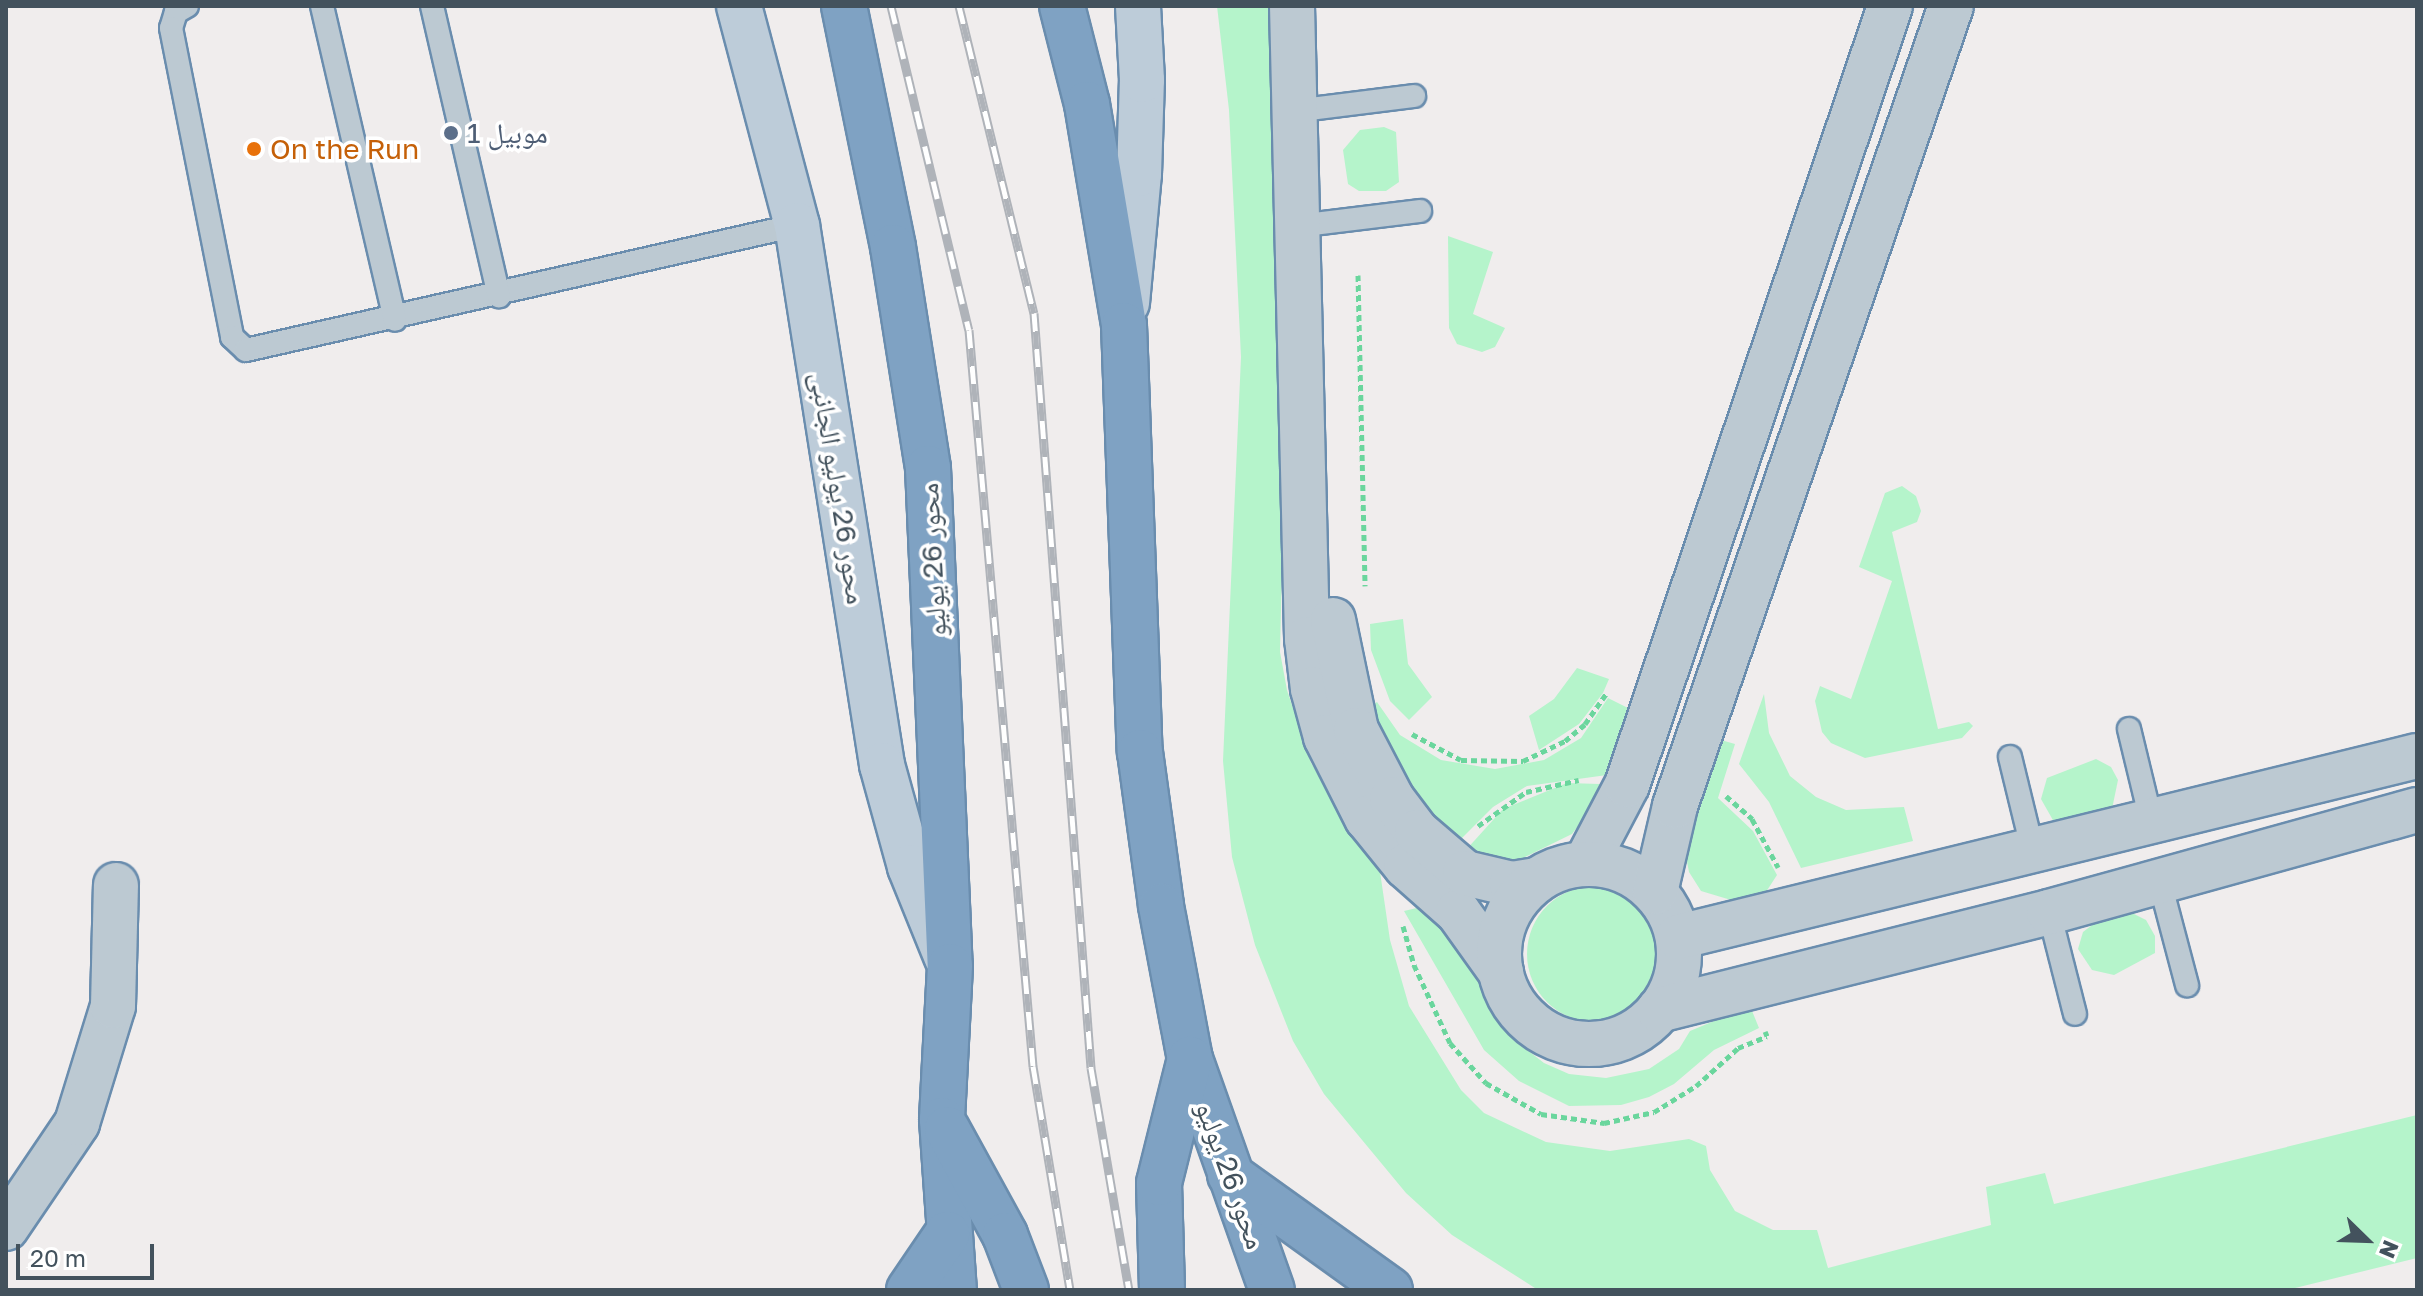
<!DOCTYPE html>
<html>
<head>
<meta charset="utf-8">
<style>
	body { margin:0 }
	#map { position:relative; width:2423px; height:1296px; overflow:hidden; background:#f0eded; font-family:"Golos Text","Noto Naskh Arabic",sans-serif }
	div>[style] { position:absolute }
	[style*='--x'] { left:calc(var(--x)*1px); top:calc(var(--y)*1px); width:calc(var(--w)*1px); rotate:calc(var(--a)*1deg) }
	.green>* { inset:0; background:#b5f4cb }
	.round { border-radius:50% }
	.path>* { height:5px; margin-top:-2.5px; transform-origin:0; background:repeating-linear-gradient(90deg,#6ad69d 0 6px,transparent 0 10px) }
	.roads { filter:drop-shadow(2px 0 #6a8dae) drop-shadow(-2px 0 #6a8dae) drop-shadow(0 2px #6a8dae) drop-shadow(0 -2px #6a8dae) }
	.lane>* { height:22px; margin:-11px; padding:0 11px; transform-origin:11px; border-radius:11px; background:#bcc9d2 }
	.street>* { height:44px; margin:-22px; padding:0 22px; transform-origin:22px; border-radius:22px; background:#bcc9d2 }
	.street>.ring { margin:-22px; padding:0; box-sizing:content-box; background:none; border:44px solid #bcc9d2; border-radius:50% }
	.secondary>* { height:44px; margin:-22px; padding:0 22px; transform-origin:22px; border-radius:22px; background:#bdccd9 }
	.highway>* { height:44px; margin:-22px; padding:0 22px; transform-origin:22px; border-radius:22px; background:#7fa2c3 }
	.rail>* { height:9px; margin-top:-4.5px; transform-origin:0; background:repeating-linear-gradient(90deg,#fff 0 18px,#afb3b9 0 36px); box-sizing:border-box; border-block:2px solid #afb3b9 }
	.dots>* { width:22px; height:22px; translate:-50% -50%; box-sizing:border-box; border:4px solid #fff; border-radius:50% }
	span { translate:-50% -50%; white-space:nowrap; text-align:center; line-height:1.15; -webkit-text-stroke:7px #fff; paint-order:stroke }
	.service-label { font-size:28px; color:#4e5e75 }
	.left { translate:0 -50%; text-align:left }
	.food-label { font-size:28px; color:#c56008 }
	.street-label { font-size:28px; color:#43525d }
	.frame { position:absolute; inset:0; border:8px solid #43525d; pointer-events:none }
	.north { position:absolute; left:2327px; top:1200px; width:80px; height:80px; -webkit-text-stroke:6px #fff; paint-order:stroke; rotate:113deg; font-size:22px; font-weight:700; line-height:32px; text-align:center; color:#43525d }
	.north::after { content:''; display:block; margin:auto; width:28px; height:36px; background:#43525d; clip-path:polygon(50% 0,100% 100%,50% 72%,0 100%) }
	.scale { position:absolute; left:16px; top:1244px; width:138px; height:36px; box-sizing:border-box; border:4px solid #43525d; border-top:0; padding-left:10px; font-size:24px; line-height:28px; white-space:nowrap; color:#43525d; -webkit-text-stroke:6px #fff; paint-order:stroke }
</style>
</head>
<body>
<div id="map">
	<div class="green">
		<i style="clip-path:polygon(1217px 6px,1276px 6px,1284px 482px,1280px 652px,1287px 690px,1311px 763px,1352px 828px,1378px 858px,1390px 940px,1409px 1006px,1461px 1090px,1484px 1113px,1546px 1142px,1610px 1151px,1689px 1139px,1706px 1146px,1710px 1170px,1735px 1211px,1773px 1230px,1817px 1230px,1828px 1268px,1991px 1225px,1986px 1187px,2045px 1173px,2054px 1204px,2417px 1115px,2417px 1258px,2287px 1290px,1538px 1290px,1452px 1235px,1406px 1193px,1324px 1094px,1293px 1041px,1255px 945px,1232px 857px,1223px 761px,1241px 357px,1229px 110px)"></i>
		<i style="clip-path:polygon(1384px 127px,1396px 132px,1399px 182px,1386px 191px,1359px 191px,1348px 184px,1343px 150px,1360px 130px)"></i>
		<i style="clip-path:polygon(1448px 236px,1493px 252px,1473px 314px,1505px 328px,1495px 347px,1482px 352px,1457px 344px,1449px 328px)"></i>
		<i style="clip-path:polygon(1902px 486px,1916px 496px,1921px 511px,1917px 522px,1892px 532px,1938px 729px,1969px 722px,1973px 726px,1962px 738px,1865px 758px,1831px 743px,1822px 732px,1815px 701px,1820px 686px,1851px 699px,1892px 581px,1859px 567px,1885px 493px)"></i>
		<i style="clip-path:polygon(1403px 619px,1408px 664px,1432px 697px,1409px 720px,1390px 701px,1371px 650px,1370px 624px)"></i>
		<i style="clip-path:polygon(1577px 668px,1609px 679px,1603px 693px,1579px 724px,1539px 750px,1529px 716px,1554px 699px)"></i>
		<i style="clip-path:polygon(1764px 694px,1769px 733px,1790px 776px,1816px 797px,1846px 810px,1904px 807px,1913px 841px,1801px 868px,1769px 802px,1739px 764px)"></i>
		<i style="clip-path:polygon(1608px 698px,1628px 708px,1607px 775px,1527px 786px,1493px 807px,1457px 843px,1418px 797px,1367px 708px,1377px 702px,1400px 735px,1441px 760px,1495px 769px,1544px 760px,1581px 738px)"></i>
		<i style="clip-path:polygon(1721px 740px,1735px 744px,1718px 798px,1753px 831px,1777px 875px,1764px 895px,1741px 903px,1701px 891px,1689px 872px,1685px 851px)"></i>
		<i style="clip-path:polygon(2096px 759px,2111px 767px,2118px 780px,2112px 809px,2054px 822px,2041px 799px,2047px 778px)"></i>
		<i style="clip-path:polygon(1567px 783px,1600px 784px,1591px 809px,1572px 834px,1509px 865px,1465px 851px,1503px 809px)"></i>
		<i class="round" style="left:1527px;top:886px;width:136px;height:136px"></i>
		<i style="clip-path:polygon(1421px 907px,1479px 957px,1489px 1003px,1508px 1035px,1544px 1063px,1569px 1074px,1606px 1078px,1649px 1069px,1679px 1049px,1690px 1031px,1750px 1006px,1759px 1028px,1714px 1050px,1674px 1084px,1649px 1097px,1621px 1105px,1569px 1106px,1519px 1081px,1484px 1050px,1404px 911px)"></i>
		<i style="clip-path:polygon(2130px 912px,2146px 920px,2155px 936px,2155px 953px,2114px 975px,2092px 970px,2078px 949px,2083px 932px,2100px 919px)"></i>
	</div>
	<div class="path">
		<i style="--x:1358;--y:275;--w:311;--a:88.7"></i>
		<i style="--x:1412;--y:734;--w:55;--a:28"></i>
		<i style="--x:1461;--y:760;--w:62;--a:0.9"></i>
		<i style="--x:1523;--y:761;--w:47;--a:-25.5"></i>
		<i style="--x:1565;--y:741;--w:26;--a:-40"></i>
		<i style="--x:1585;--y:724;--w:39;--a:-55"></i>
		<i style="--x:1726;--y:796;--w:35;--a:41"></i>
		<i style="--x:1752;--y:819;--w:55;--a:61.6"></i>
		<i style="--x:1478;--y:826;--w:59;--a:-35.3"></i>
		<i style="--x:1526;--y:792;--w:54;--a:-12.8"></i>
		<i style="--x:1403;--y:926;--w:41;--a:74.2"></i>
		<i style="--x:1414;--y:965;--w:86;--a:65.2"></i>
		<i style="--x:1450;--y:1043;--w:54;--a:48"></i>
		<i style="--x:1486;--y:1083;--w:63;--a:29.4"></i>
		<i style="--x:1541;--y:1114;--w:64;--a:8.1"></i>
		<i style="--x:1604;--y:1123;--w:51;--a:-12.4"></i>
		<i style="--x:1654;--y:1112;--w:49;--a:-31.8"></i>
		<i style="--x:1696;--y:1086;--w:57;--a:-42.1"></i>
		<i style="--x:1738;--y:1048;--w:31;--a:-22"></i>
		<i style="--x:1767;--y:1036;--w:5;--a:-112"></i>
	</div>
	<div class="roads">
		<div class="lane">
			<i style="--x:187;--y:6;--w:13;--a:151"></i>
			<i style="--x:176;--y:12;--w:17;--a:107"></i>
			<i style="--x:171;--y:28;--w:315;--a:78.8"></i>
			<i style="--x:232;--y:337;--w:19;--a:43"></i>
			<i style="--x:246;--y:350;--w:565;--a:-12.78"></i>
			<i style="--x:322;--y:6;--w:322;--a:76.9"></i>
			<i style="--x:432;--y:6;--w:298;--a:77"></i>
			<i style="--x:1294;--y:111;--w:121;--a:-7.1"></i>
			<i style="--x:1297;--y:226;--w:124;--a:-7"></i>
			<i style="--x:2129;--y:729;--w:98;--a:76.4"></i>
			<i style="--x:2010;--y:757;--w:97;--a:76.3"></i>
			<i style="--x:2159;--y:879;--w:110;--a:75.2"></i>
			<i style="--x:2049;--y:912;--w:105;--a:75.7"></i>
		</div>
		<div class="street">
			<i style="--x:1292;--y:6;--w:633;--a:88.64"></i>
			<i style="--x:1307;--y:639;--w:50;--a:83.2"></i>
			<i style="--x:1313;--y:689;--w:50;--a:74.8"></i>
			<i style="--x:1326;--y:737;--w:91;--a:63.2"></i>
			<i style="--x:1367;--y:818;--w:62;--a:50.9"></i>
			<i style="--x:1406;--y:866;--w:69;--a:41.5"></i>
			<i style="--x:1458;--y:912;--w:74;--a:54.4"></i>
			<i style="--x:1333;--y:620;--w:112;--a:78.2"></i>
			<i style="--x:1356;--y:730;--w:78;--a:62.4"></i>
			<i style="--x:1392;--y:799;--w:41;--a:52.9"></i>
			<i style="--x:1417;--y:832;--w:63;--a:40.5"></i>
			<i style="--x:1465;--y:873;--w:48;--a:13.2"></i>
			<i style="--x:1512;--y:884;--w:25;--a:-9"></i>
			<i style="--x:1586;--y:863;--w:88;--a:-62.3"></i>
			<i style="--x:1627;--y:785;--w:822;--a:-71.34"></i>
			<i class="ring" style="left:1499px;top:864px;width:136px;height:136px"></i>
			<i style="--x:1655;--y:892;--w:88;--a:-76.9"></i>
			<i style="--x:1675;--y:806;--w:846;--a:-70.97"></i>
			<i style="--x:1678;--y:937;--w:761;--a:-13.76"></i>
			<i style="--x:1659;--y:1010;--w:402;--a:-14.1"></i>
			<i style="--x:2049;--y:912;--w:382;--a:-15.5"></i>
			<i style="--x:6;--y:1228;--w:127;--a:-55.9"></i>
			<i style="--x:77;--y:1123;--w:122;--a:-72.9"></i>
			<i style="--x:113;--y:1006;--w:121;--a:-88.6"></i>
		</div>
		<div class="secondary">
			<i style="--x:739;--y:6;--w:227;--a:75.2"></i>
			<i style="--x:797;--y:225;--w:547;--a:81.05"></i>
			<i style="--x:882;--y:765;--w:106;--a:74.6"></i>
			<i style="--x:910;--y:867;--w:98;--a:67.9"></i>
			<i style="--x:1127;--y:303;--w:130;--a:-84.7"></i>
			<i style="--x:1139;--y:174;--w:94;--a:-88.2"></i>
			<i style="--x:1142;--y:80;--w:74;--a:-93.1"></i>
		</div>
		<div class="highway">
			<i style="--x:844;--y:6;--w:246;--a:78.5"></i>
			<i style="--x:893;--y:247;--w:224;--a:81"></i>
			<i style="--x:928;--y:468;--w:498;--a:87.5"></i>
			<i style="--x:950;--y:966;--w:154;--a:93"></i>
			<i style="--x:942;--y:1120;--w:170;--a:86"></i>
			<i style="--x:1062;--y:6;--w:101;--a:75.7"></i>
			<i style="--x:1087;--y:104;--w:224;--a:80.5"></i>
			<i style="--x:1124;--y:325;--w:427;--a:87.9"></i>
			<i style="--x:1140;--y:752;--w:155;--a:82.2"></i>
			<i style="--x:1161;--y:906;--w:156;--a:79.3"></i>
			<i style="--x:1190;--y:1059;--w:245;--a:70.5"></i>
			<i style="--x:947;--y:1129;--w:121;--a:61.3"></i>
			<i style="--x:1005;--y:1235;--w:59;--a:69.1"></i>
			<i style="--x:1230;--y:1175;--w:197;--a:35.7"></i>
			<i style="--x:909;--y:1290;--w:68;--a:-55.8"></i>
			<i style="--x:1162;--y:1290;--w:107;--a:-91.6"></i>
			<i style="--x:1159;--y:1183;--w:128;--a:-76"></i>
		</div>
	</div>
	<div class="rail">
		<i style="--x:891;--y:6;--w:333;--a:76.5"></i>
		<i style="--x:969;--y:330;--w:739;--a:85.03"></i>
		<i style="--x:1033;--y:1066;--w:227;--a:80.6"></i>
		<i style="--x:959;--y:6;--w:316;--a:76.3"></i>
		<i style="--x:1034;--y:313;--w:757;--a:85.68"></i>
		<i style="--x:1091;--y:1068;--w:225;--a:80.3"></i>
	</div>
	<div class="dots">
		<i style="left:451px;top:133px;background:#5c6f8a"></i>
		<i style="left:254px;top:149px;background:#e8710a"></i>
	</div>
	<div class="service-label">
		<span class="left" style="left:467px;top:133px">موبيل 1</span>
	</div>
	<div class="food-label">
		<span class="left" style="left:270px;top:149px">On the Run</span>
	</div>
	<div class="street-label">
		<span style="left:839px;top:488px;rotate:81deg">محور 26 يوليو الجانبى</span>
		<span style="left:932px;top:560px;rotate:-93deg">محور 26 يوليو</span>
		<span style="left:1231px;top:1175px;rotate:70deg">محور 26 يوليو</span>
	</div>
	<div class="frame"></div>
	<div class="north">N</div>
	<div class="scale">20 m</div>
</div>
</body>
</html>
